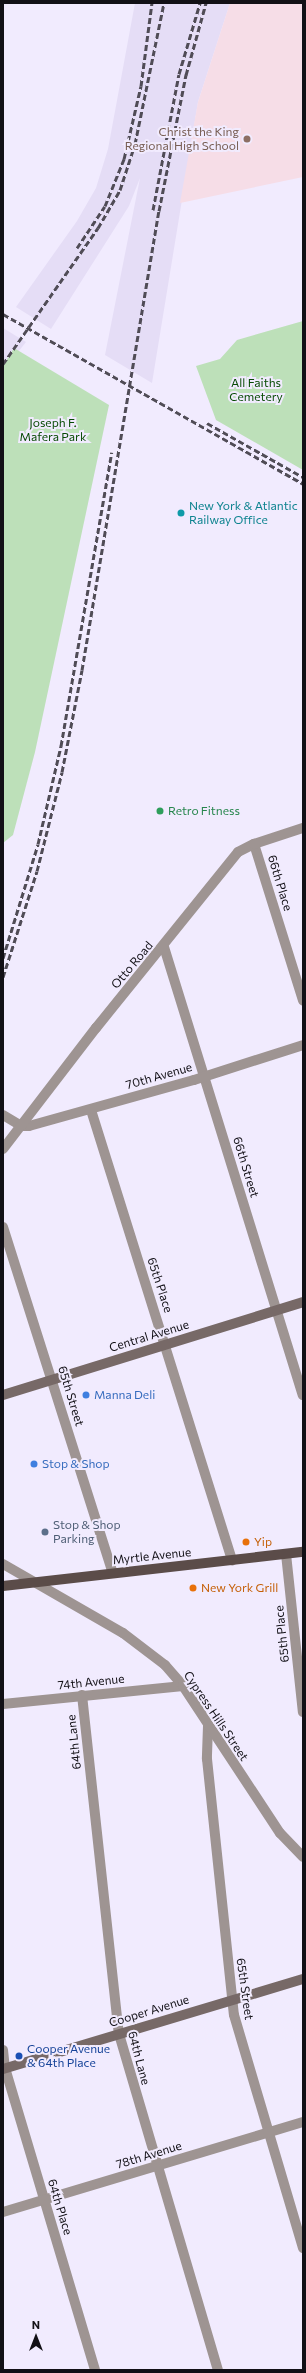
<!DOCTYPE html>
<html>
<head>
<meta charset="utf-8">
<style>
	body { margin:0 }
	#map { position:relative; width:306px; height:2373px; overflow:hidden; background:#f1ebfe; font-family:Commissioner,sans-serif }
	div>[style] { position:absolute }
	[style*='--x'] { left:calc(var(--x)*1px); top:calc(var(--y)*1px); width:calc(var(--w)*1px); rotate:calc(var(--a)*1deg) }
	.built>* { inset:0; background:#e5ddf6 }
	.education>* { inset:0; background:#f6dde7 }
	.green>* { inset:0; background:#bde0b9 }
	.minor>* { height:10px; margin:-5px; padding:0 5px; transform-origin:5px; border-radius:5px; background:#9e9492 }
	.tertiary>* { height:10px; margin:-5px; padding:0 5px; transform-origin:5px; border-radius:5px; background:#9e9492 }
	.secondary>* { height:10px; margin:-5px; padding:0 5px; transform-origin:5px; border-radius:5px; background:#776967 }
	.primary>* { height:10px; margin:-5px; padding:0 5px; transform-origin:5px; border-radius:5px; background:#5b4c49 }
	.rail>* { height:3px; margin-top:-1.5px; transform-origin:0; background:repeating-linear-gradient(90deg,#504c56 0 6px,transparent 0 9px) }
	.dots>* { width:11px; height:11px; translate:-50% -50%; box-sizing:border-box; border:2px solid #f1ebfe; border-radius:50% }
	span { translate:-50% -50%; white-space:nowrap; text-align:center; line-height:1.15; -webkit-text-stroke:4px #f1ebfe; paint-order:stroke }
	.education-label { font-size:12px; color:#785e54 }
	.right { translate:-100% -50%; text-align:right }
	.park-label { font-size:12px; color:#074b04 }
	.culture-label { font-size:12px; color:#0d838f }
	.left { translate:0 -50%; text-align:left }
	.leisure-label { font-size:12px; color:#27864d }
	.street-label { font-size:12px; color:#121016 }
	.shop-label { font-size:12px; color:#366cbe }
	.service-label { font-size:12px; color:#4e5e75 }
	.food-label { font-size:12px; color:#c56008 }
	.transit-label { font-size:12px; color:#164399 }
	.frame { position:absolute; inset:0; border:4px solid #121016; pointer-events:none }
	.north { position:absolute; left:16px; top:2317px; width:40px; height:40px; -webkit-text-stroke:3px #f1ebfe; paint-order:stroke; rotate:0deg; font-size:11px; font-weight:700; line-height:16px; text-align:center; color:#121016 }
	.north::after { content:''; display:block; margin:auto; width:14px; height:18px; background:#121016; clip-path:polygon(50% 0,100% 100%,50% 72%,0 100%) }
</style>
</head>
<body>
<div id="map">
	<div class="built">
		<i style="clip-path:polygon(135px 3px,230px 3px,198px 102px,152px 383px,105px 355px,140px 178px,129px 206px,51px 329px,16px 307px,77px 221px,96px 188px,108px 149px)"></i>
		<i style="clip-path:polygon(3px 328px,26px 342px,3px 371px)"></i>
	</div>
	<div class="education">
		<i style="clip-path:polygon(230px 3px,303px 3px,303px 177px,180px 203px,198px 102px)"></i>
	</div>
	<div class="green">
		<i style="clip-path:polygon(303px 321px,303px 470px,216px 420px,196px 366px,220px 359px,237px 340px)"></i>
		<i style="clip-path:polygon(14px 348px,109px 405px,35px 752px,13px 835px,3px 843px,3px 366px)"></i>
	</div>
	<div class="minor">
		<i style="--x:254;--y:844;--w:164;--a:72.6"></i>
		<i style="--x:164;--y:947;--w:469;--a:72.8"></i>
		<i style="--x:91;--y:1110;--w:472;--a:72.6"></i>
		<i style="--x:3;--y:1115;--w:21;--a:31"></i>
		<i style="--x:21;--y:1126;--w:8;--a:0"></i>
		<i style="--x:29;--y:1126;--w:171;--a:-15.6"></i>
		<i style="--x:194;--y:1080;--w:114;--a:-17.8"></i>
		<i style="--x:3;--y:1149;--w:153;--a:-52.5"></i>
		<i style="--x:96;--y:1028;--w:226;--a:-51.1"></i>
		<i style="--x:238;--y:852;--w:18;--a:-27"></i>
		<i style="--x:254;--y:844;--w:52;--a:-18.1"></i>
		<i style="--x:3;--y:1227;--w:363;--a:72.4"></i>
		<i style="--x:286;--y:1554;--w:159;--a:83.9"></i>
		<i style="--x:82;--y:1695;--w:341;--a:83.8"></i>
		<i style="--x:119;--y:2034;--w:350;--a:73.6"></i>
		<i style="--x:3;--y:1704;--w:181;--a:-5.7"></i>
		<i style="--x:208;--y:1726;--w:33;--a:92"></i>
		<i style="--x:207;--y:1759;--w:257;--a:84"></i>
		<i style="--x:234;--y:2015;--w:243;--a:73.5"></i>
		<i style="--x:3;--y:2050;--w:18;--a:84"></i>
		<i style="--x:5;--y:2068;--w:315;--a:73.4"></i>
		<i style="--x:3;--y:2212;--w:313;--a:-16.7"></i>
	</div>
	<div class="tertiary">
		<i style="--x:3;--y:1564;--w:138;--a:29.9"></i>
		<i style="--x:123;--y:1633;--w:53;--a:37.3"></i>
		<i style="--x:165;--y:1665;--w:28;--a:49"></i>
		<i style="--x:183;--y:1686;--w:176;--a:56.6"></i>
		<i style="--x:280;--y:1833;--w:33;--a:46"></i>
	</div>
	<div class="secondary">
		<i style="--x:3;--y:1395;--w:314;--a:-17.2"></i>
		<i style="--x:3;--y:2069;--w:313;--a:-16.7"></i>
	</div>
	<div class="primary">
		<i style="--x:3;--y:1586;--w:302;--a:-6.5"></i>
	</div>
	<div class="rail">
		<i style="--x:153;--y:210;--w:138;--a:-79.2"></i>
		<i style="--x:179;--y:74;--w:74;--a:-73.5"></i>
		<i style="--x:77;--y:248;--w:50;--a:-56.3"></i>
		<i style="--x:105;--y:206;--w:51;--a:-68"></i>
		<i style="--x:124;--y:159;--w:75;--a:-76.9"></i>
		<i style="--x:141;--y:86;--w:84;--a:-82.5"></i>
		<i style="--x:3;--y:314;--w:345;--a:29.5"></i>
		<i style="--x:3;--y:364;--w:166;--a:-55.1"></i>
		<i style="--x:98;--y:228;--w:44;--a:-59.9"></i>
		<i style="--x:120;--y:190;--w:48;--a:-71.9"></i>
		<i style="--x:135;--y:144;--w:144;--a:-78.4"></i>
		<i style="--x:207;--y:423;--w:110;--a:29.4"></i>
		<i style="--x:3;--y:958;--w:119;--a:-72.9"></i>
		<i style="--x:38;--y:844;--w:101;--a:-76.8"></i>
		<i style="--x:61;--y:746;--w:298;--a:-80.2"></i>
		<i style="--x:3;--y:977;--w:111;--a:-72.2"></i>
		<i style="--x:37;--y:871;--w:102;--a:-75.8"></i>
		<i style="--x:62;--y:772;--w:104;--a:-78.9"></i>
		<i style="--x:82;--y:670;--w:465;--a:-80.5"></i>
		<i style="--x:159;--y:211;--w:139;--a:-78.8"></i>
		<i style="--x:186;--y:75;--w:75;--a:-74.5"></i>
	</div>
	<div class="dots">
		<i style="left:247px;top:139px;background:#8d6e63"></i>
		<i style="left:181px;top:513px;background:#0f9aa8"></i>
		<i style="left:160px;top:811px;background:#2e9e5b"></i>
		<i style="left:86px;top:1395px;background:#3f7fe0"></i>
		<i style="left:34px;top:1464px;background:#3f7fe0"></i>
		<i style="left:45px;top:1532px;background:#5c6f8a"></i>
		<i style="left:246px;top:1542px;background:#e8710a"></i>
		<i style="left:193px;top:1588px;background:#e8710a"></i>
		<i style="left:19px;top:2056px;background:#1a4fb4"></i>
	</div>
	<div class="education-label">
		<span class="right" style="left:239px;top:139px">Christ the King<br>Regional High School</span>
	</div>
	<div class="park-label">
		<span style="left:256px;top:390px">All Faiths<br>Cemetery</span>
		<span style="left:53px;top:430px">Joseph F.<br>Mafera Park</span>
	</div>
	<div class="culture-label">
		<span class="left" style="left:189px;top:513px">New York &amp; Atlantic<br>Railway Office</span>
	</div>
	<div class="leisure-label">
		<span class="left" style="left:168px;top:811px">Retro Fitness</span>
	</div>
	<div class="street-label">
		<span style="left:280px;top:883px;rotate:73deg">66th Place</span>
		<span style="left:132px;top:965px;rotate:-50deg">Otto Road</span>
		<span style="left:159px;top:1076px;rotate:-16deg">70th Avenue</span>
		<span style="left:246px;top:1167px;rotate:73deg">66th Street</span>
		<span style="left:160px;top:1285px;rotate:72deg">65th Place</span>
		<span style="left:149px;top:1336px;rotate:-17deg">Central Avenue</span>
		<span style="left:71px;top:1396px;rotate:73deg">65th Street</span>
		<span style="left:152px;top:1556px;rotate:-6deg">Myrtle Avenue</span>
		<span style="left:282px;top:1634px;rotate:-96deg">65th Place</span>
		<span style="left:91px;top:1682px;rotate:-6deg">74th Avenue</span>
		<span style="left:216px;top:1716px;rotate:56deg">Cypress Hills Street</span>
		<span style="left:74px;top:1742px;rotate:-96deg">64th Lane</span>
		<span style="left:245px;top:1989px;rotate:82deg">65th Street</span>
		<span style="left:149px;top:2011px;rotate:-17deg">Cooper Avenue</span>
		<span style="left:139px;top:2058px;rotate:75deg">64th Lane</span>
		<span style="left:149px;top:2155px;rotate:-17deg">78th Avenue</span>
		<span style="left:60px;top:2207px;rotate:73deg">64th Place</span>
	</div>
	<div class="shop-label">
		<span class="left" style="left:94px;top:1395px">Manna Deli</span>
		<span class="left" style="left:42px;top:1464px">Stop &amp; Shop</span>
	</div>
	<div class="service-label">
		<span class="left" style="left:53px;top:1532px">Stop &amp; Shop<br>Parking</span>
	</div>
	<div class="food-label">
		<span class="left" style="left:254px;top:1542px">Yip</span>
		<span class="left" style="left:201px;top:1588px">New York Grill</span>
	</div>
	<div class="transit-label">
		<span class="left" style="left:27px;top:2056px">Cooper Avenue<br>&amp; 64th Place</span>
	</div>
	<div class="frame"></div>
	<div class="north">N</div>
</div>
</body>
</html>
